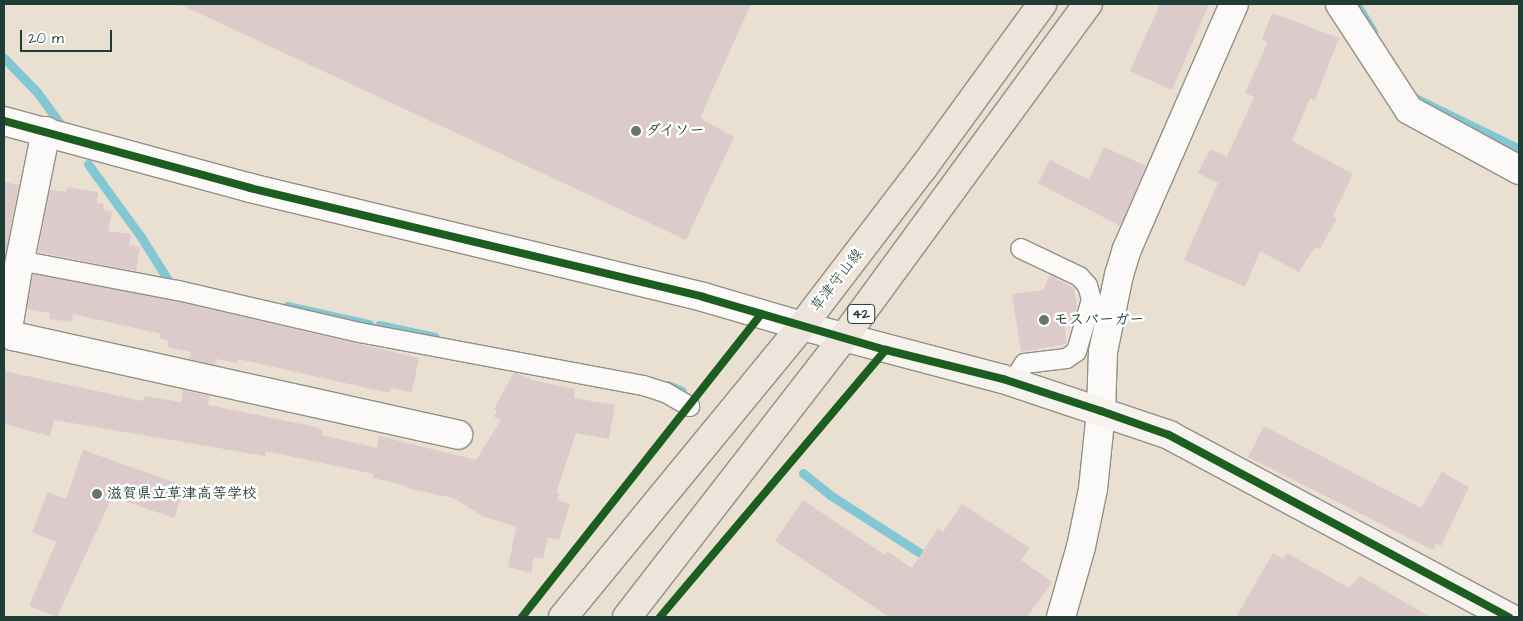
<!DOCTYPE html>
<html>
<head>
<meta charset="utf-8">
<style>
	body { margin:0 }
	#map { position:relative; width:1523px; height:621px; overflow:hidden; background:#eae0d2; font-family:"Architects Daughter","Klee One",sans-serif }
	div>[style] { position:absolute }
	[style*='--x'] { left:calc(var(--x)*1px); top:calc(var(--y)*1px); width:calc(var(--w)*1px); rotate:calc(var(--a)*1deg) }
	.stream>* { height:9px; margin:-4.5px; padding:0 4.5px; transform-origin:4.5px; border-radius:4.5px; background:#82c7d3 }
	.building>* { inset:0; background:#dccbca }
	.roads { filter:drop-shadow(1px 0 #909087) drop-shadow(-1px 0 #909087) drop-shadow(0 1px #909087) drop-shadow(0 -1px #909087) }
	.lane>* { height:19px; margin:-9.5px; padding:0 9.5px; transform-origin:9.5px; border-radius:9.5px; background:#fcfaf8 }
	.street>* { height:28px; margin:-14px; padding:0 14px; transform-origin:14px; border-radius:14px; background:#fcfaf8 }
	.secondary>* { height:28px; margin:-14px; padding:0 14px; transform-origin:14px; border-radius:14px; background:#f6f2ed }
	.primary>* { height:28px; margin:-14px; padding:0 14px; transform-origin:14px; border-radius:14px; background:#ede5dc }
	.cycleway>* { height:8px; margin:-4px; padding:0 4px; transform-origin:4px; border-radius:4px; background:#1b5e20 }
	.dots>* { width:14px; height:14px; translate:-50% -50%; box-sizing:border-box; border:2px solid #fff; border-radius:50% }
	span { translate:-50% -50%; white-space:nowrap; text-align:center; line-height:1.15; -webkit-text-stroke:5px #fff; paint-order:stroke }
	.shield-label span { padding:1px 4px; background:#fff; border:1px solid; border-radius:4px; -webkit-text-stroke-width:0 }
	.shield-label { font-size:14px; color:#1f3d34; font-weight:700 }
	.poi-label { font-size:15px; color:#1f3d34; font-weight:700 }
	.left { translate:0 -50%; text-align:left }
	.street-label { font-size:15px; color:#1f3d34 }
	.frame { position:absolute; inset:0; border:5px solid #1f3d34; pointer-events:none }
	.scale { position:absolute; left:20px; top:30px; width:92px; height:22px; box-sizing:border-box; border:2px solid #1f3d34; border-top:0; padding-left:6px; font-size:15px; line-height:18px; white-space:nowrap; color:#1f3d34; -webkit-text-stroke:4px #fff; paint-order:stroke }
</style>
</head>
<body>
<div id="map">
	<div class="stream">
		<i style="--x:1356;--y:4;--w:32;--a:58"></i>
		<i style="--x:4;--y:58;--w:47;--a:45.9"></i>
		<i style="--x:37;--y:92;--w:41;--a:54"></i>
		<i style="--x:1409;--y:95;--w:123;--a:26.1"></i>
		<i style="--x:88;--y:164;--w:90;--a:54"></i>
		<i style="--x:141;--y:237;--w:51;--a:57.9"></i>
		<i style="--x:287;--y:306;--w:84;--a:12.4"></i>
		<i style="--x:379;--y:325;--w:57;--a:12.1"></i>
		<i style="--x:668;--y:385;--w:15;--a:23"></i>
		<i style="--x:803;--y:473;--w:35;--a:39"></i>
		<i style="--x:830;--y:495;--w:120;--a:32.8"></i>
	</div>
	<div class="building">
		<i style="clip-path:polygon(179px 4px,751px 4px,700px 118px,734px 137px,686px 240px)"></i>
		<i style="clip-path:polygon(1160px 4px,1209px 4px,1172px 90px,1130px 71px)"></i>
		<i style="clip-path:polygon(1272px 13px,1339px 38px,1315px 100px,1310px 98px,1292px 141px,1353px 174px,1333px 216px,1337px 218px,1320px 249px,1315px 247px,1299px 272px,1260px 251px,1245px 287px,1184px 260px,1218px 183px,1198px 173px,1210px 149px,1227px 157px,1254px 97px,1245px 93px,1268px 42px,1262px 39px)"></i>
		<i style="clip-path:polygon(1104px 147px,1146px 166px,1120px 226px,1038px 183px,1050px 160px,1089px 180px)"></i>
		<i style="clip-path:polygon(4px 182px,19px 185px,4px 262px)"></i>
		<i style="clip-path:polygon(67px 187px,98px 192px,97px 203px,104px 204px,103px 210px,112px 212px,108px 231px,131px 234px,129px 245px,140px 247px,136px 271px,38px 252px,50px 190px,66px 192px)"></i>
		<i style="clip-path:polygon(33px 274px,175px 301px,419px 358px,412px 392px,391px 388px,389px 393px,238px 359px,237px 363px,216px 359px,215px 365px,189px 359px,191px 352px,167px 347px,169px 341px,160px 338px,161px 334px,73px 314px,72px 322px,49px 319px,50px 313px,27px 309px)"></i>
		<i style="clip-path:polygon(1050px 275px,1074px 288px,1077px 306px,1073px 320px,1065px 321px,1066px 344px,1021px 352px,1012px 294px,1043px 290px)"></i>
		<i style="clip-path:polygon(4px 371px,143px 401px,145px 396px,181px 402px,183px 390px,210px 396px,208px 405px,316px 427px,323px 430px,322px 435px,377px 448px,379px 436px,476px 460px,501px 420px,494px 417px,497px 411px,494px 409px,514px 372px,532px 380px,575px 389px,574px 398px,615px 405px,609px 439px,576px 433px,556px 493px,559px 494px,557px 500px,570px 504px,559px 540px,548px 537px,543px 559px,534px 557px,531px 573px,508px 567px,516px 528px,514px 526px,484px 517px,453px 498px,407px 488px,408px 486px,373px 478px,374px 474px,266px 451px,265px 456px,54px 420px,50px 436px,4px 424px)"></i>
		<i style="clip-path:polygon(1264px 426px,1421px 508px,1442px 472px,1469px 487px,1441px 546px,1436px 544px,1433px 550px,1248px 457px)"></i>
		<i style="clip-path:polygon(83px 450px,185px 486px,174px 518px,112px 497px,57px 617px,29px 606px,56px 542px,32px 532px,48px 492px,66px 499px)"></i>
		<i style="clip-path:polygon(803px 500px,885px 555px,887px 551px,912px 568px,938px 528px,943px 532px,962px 504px,1030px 548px,1021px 560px,1052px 582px,1027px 617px,889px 617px,775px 541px)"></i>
		<i style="clip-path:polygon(1273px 553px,1283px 559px,1287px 553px,1349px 588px,1360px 576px,1430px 617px,1236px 617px)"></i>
	</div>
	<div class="roads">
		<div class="lane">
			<i style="--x:19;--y:260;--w:161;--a:10.8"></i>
			<i style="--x:177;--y:290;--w:187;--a:13"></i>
			<i style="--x:359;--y:332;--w:289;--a:10.6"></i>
			<i style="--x:643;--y:385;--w:23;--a:18"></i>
			<i style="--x:665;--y:392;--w:28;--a:30"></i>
			<i style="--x:1012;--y:382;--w:22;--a:-58"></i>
			<i style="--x:1024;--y:363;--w:42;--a:-6.8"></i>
			<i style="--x:1066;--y:358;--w:12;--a:-35"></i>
			<i style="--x:1076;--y:351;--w:54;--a:-73.9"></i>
			<i style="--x:1091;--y:299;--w:15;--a:-106"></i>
			<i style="--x:1087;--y:285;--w:12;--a:-132"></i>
			<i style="--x:1079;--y:276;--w:65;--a:-154.6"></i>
		</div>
		<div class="street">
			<i style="--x:1340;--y:4;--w:126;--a:56.9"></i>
			<i style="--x:1409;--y:110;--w:125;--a:28.6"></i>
			<i style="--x:4;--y:121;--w:255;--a:15.2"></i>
			<i style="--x:250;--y:188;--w:466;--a:13.5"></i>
			<i style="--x:703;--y:297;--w:103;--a:16.3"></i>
			<i style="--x:46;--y:131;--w:147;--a:101.4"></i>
			<i style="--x:17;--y:275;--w:55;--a:99.5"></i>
			<i style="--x:8;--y:329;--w:9;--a:54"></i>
			<i style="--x:13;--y:336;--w:456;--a:12.5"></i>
			<i style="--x:1061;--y:617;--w:73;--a:-74.1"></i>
			<i style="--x:1081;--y:547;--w:59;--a:-78.3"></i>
			<i style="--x:1093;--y:489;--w:78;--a:-84.1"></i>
			<i style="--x:1101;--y:411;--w:59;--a:-88.1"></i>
			<i style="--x:1103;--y:352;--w:79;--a:-78.3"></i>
			<i style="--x:1119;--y:275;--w:27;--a:-73"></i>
			<i style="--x:1127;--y:249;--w:267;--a:-66.4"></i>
		</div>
		<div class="secondary">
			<i style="--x:802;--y:326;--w:208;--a:14.8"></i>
			<i style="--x:1003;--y:379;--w:175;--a:18.6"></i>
			<i style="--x:1169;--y:435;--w:386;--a:28.2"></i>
		</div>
		<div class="primary">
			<i style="--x:563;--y:617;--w:377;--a:-50.6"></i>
			<i style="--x:802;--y:326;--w:199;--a:-52.6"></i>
			<i style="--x:923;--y:168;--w:203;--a:-54"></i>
			<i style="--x:627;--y:617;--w:354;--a:-52.2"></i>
			<i style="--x:844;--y:337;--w:413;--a:-53.8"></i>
		</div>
	</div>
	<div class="cycleway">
		<i style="--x:4;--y:121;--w:255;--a:15.2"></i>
		<i style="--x:250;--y:188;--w:466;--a:13.5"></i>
		<i style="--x:703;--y:297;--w:191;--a:16.2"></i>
		<i style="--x:886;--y:350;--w:121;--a:13.9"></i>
		<i style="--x:1003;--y:379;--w:103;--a:18.1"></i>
		<i style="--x:1101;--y:411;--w:72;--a:19.4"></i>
		<i style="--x:1169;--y:435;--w:386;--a:28.2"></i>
		<i style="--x:522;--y:617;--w:386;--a:-51.7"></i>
		<i style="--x:660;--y:617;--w:350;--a:-49.8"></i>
	</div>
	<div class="dots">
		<i style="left:636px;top:131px;background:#66766b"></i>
		<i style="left:1044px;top:320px;background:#66766b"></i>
		<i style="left:97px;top:494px;background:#66766b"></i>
	</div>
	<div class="shield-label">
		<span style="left:861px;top:314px">42</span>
	</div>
	<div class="poi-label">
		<span class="left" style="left:646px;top:131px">ダイソー</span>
		<span class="left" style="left:1054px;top:320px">モスバーガー</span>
		<span class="left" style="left:107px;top:494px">滋賀県立草津高等学校</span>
	</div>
	<div class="street-label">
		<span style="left:837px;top:280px;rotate:-52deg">草津守山線</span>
	</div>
	<div class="frame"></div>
	<div class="scale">20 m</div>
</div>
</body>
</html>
